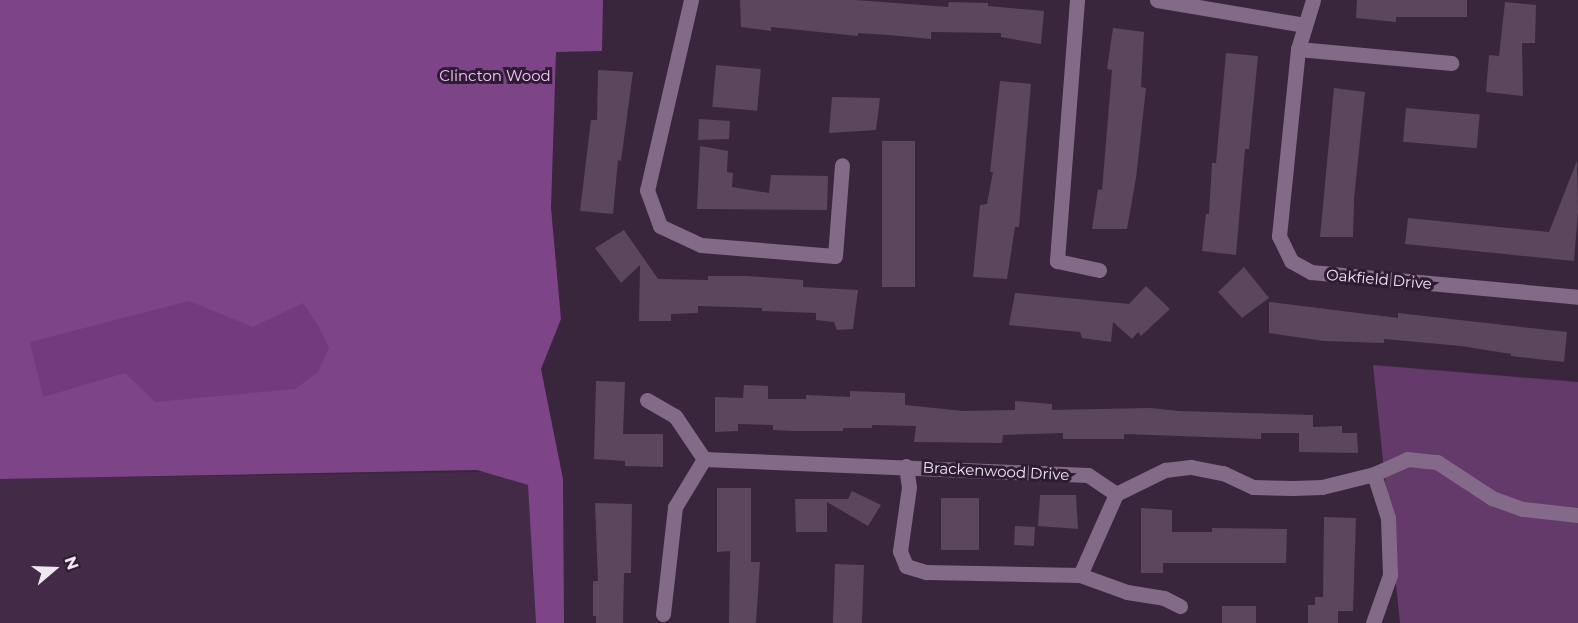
<!DOCTYPE html>
<html>
<head>
<meta charset="utf-8">
<style>
	body { margin:0 }
	#map { position:relative; width:1578px; height:623px; overflow:hidden; background:#39253c; font-family:Montserrat,sans-serif }
	div>[style] { position:absolute }
	[style*='--x'] { left:calc(var(--x)*1px); top:calc(var(--y)*1px); width:calc(var(--w)*1px); rotate:calc(var(--a)*1deg) }
	.built>* { inset:0; background:#432b48 }
	.green>* { inset:0; background:#633a6a }
	.forest>* { inset:0; background:#7d4487 }
	.water>* { inset:0; background:#733a7d }
	.building>* { inset:0; background:#5b465e; transform-origin:0 0 }
	.minor>* { height:15px; margin:-7.5px; padding:0 7.5px; transform-origin:7.5px; border-radius:7.5px; background:#836a88 }
	span { translate:-50% -50%; white-space:nowrap; text-align:center; line-height:1.15; -webkit-text-stroke:6px #2e1c32; paint-order:stroke }
	.park-label { font-size:15px; color:#f6c5fe }
	.street-label { font-size:15px; color:#f2e5f4 }
	.north { position:absolute; left:24px; top:539px; width:60px; height:60px; -webkit-text-stroke:4px #2e1c32; paint-order:stroke; rotate:71deg; font-size:16px; font-weight:700; line-height:24px; text-align:center; color:#f2e5f4 }
	.north::after { content:''; display:block; margin:auto; width:21px; height:27px; background:#f2e5f4; clip-path:polygon(50% 0,100% 100%,50% 72%,0 100%) }
</style>
</head>
<body>
<div id="map">
	<div class="built">
		<i style="clip-path:polygon(485px 472px,528px 485px,536px 623px,0 623px,0 479px)"></i>
	</div>
	<div class="green">
		<i style="clip-path:polygon(1373px 365px,1578px 382px,1578px 623px,1400px 623px)"></i>
	</div>
	<div class="forest">
		<i style="clip-path:polygon(0 0,603px 0,602px 51px,556px 52px,551px 208px,561px 319px,541px 369px,563px 479px,564px 623px,536px 623px,528px 485px,477px 470px,0 479px)"></i>
	</div>
	<div class="water">
		<i style="clip-path:polygon(189px 301px,253px 327px,303px 303px,319px 327px,329px 348px,318px 372px,295px 389px,155px 402px,125px 373px,43px 397px,30px 342px)"></i>
	</div>
	<div class="building">
		<i style="clip-path:polygon(740px 0,856px 0,948px 7px,949px 2px,988px 3px,988px 6px,1044px 11px,1041px 44px,1001px 37px,1001px 33px,931px 32px,931px 39px,888px 35px,858px 33px,858px 36px,771px 27px,771px 31px,741px 27px)"></i>
		<i style="clip-path:polygon(1357px 0,1467px 0,1467px 17px,1396px 17px,1396px 22px,1356px 18px)"></i>
		<i style="clip-path:polygon(1505px 2px,1536px 5px,1535px 43px,1522px 43px,1523px 96px,1486px 92px,1489px 55px,1499px 56px)"></i>
		<i style="clip-path:polygon(1113px 28px,1144px 32px,1141px 87px,1146px 88px,1136px 178px,1127px 229px,1092px 229px,1098px 189px,1102px 190px,1112px 70px,1107px 69px)"></i>
		<i style="clip-path:polygon(1226px 53px,1258px 56px,1249px 149px,1245px 149px,1236px 255px,1202px 251px,1206px 214px,1209px 214px,1212px 163px,1216px 163px)"></i>
		<i style="left:716px;top:65px;width:45px;height:42px;rotate:5deg"></i>
		<i style="clip-path:polygon(598px 70px,633px 72px,621px 161px,618px 160px,613px 214px,580px 211px,591px 120px,597px 120px)"></i>
		<i style="clip-path:polygon(1000px 81px,1031px 84px,1019px 227px,1015px 227px,1007px 279px,973px 277px,980px 205px,987px 204px,993px 172px,990px 172px)"></i>
		<i style="clip-path:polygon(1334px 88px,1365px 92px,1354px 199px,1353px 237px,1320px 237px)"></i>
		<i style="clip-path:polygon(832px 97px,880px 98px,876px 130px,829px 133px)"></i>
		<i style="left:1406px;top:108px;width:74px;height:34px;rotate:5deg"></i>
		<i style="clip-path:polygon(699px 119px,730px 121px,729px 139px,698px 140px)"></i>
		<i style="left:882px;top:141px;width:33px;height:146px"></i>
		<i style="clip-path:polygon(700px 146px,728px 151px,727px 172px,733px 173px,732px 187px,769px 193px,771px 175px,828px 176px,827px 210px,697px 209px)"></i>
		<i style="clip-path:polygon(1577px 161px,1578px 212px,1574px 261px,1405px 244px,1408px 218px,1549px 232px)"></i>
		<i style="clip-path:polygon(624px 230px,658px 279px,708px 280px,708px 276px,747px 276px,803px 280px,803px 287px,858px 290px,853px 329px,837px 330px,834px 322px,816px 320px,816px 313px,762px 311px,762px 308px,698px 306px,698px 313px,671px 314px,671px 321px,639px 321px,640px 265px,621px 283px,595px 248px)"></i>
		<i style="clip-path:polygon(1244px 267px,1269px 298px,1242px 318px,1218px 292px)"></i>
		<i style="clip-path:polygon(1146px 286px,1170px 309px,1141px 336px,1138px 332px,1132px 339px,1113px 322px,1111px 342px,1082px 338px,1080px 332px,1009px 325px,1015px 293px,1129px 304px)"></i>
		<i style="clip-path:polygon(1269px 302px,1398px 318px,1398px 313px,1567px 332px,1564px 362px,1511px 356px,1511px 354px,1461px 346px,1384px 339px,1384px 343px,1324px 341px,1269px 333px)"></i>
		<i style="clip-path:polygon(596px 381px,625px 382px,623px 434px,663px 434px,663px 467px,625px 466px,625px 461px,594px 459px)"></i>
		<i style="clip-path:polygon(744px 385px,768px 386px,768px 399px,806px 399px,806px 395px,850px 397px,850px 391px,905px 393px,905px 405px,963px 411px,1015px 410px,1015px 401px,1052px 404px,1052px 410px,1150px 408px,1179px 411px,1313px 415px,1313px 427px,1342px 426px,1342px 433px,1357px 433px,1358px 453px,1299px 452px,1299px 433px,1261px 433px,1261px 439px,1124px 434px,1124px 439px,1063px 439px,1063px 433px,1003px 435px,1002px 443px,914px 442px,916px 426px,872px 425px,872px 428px,843px 428px,843px 431px,795px 431px,773px 430px,773px 425px,738px 424px,738px 431px,715px 432px,715px 397px,743px 398px)"></i>
		<i style="clip-path:polygon(717px 488px,751px 488px,751px 562px,760px 562px,756px 623px,729px 623px,730px 551px,717px 552px)"></i>
		<i style="clip-path:polygon(852px 491px,881px 505px,868px 526px,827px 502px,827px 532px,796px 532px,795px 499px,848px 499px)"></i>
		<i style="clip-path:polygon(1040px 495px,1076px 495px,1078px 529px,1038px 526px)"></i>
		<i style="left:941px;top:498px;width:38px;height:52px"></i>
		<i style="clip-path:polygon(595px 503px,632px 504px,631px 573px,624px 573px,623px 623px,596px 623px,596px 616px,593px 616px,593px 581px,598px 581px)"></i>
		<i style="clip-path:polygon(1141px 508px,1172px 510px,1172px 532px,1212px 532px,1212px 528px,1287px 529px,1286px 563px,1163px 563px,1163px 573px,1141px 573px)"></i>
		<i style="clip-path:polygon(1324px 517px,1356px 518px,1353px 611px,1338px 611px,1338px 623px,1308px 623px,1308px 605px,1315px 605px,1315px 597px,1323px 597px)"></i>
		<i style="left:1015px;top:526px;width:20px;height:19px;rotate:3deg"></i>
		<i style="left:835px;top:564px;width:29px;height:59px;rotate:2deg"></i>
		<i style="left:1222px;top:606px;width:34px;height:17px"></i>
	</div>
	<div class="minor">
		<i style="--x:691;--y:0;--w:195;--a:103"></i>
		<i style="--x:647;--y:190;--w:38;--a:70"></i>
		<i style="--x:660;--y:226;--w:45;--a:24.9"></i>
		<i style="--x:701;--y:245;--w:134;--a:4.7"></i>
		<i style="--x:835;--y:256;--w:91;--a:-85.6"></i>
		<i style="--x:1077;--y:0;--w:262;--a:94.4"></i>
		<i style="--x:1057;--y:261;--w:43;--a:12.1"></i>
		<i style="--x:1157;--y:0;--w:150;--a:9.6"></i>
		<i style="--x:1313;--y:0;--w:51;--a:107"></i>
		<i style="--x:1298;--y:49;--w:188;--a:95.8"></i>
		<i style="--x:1279;--y:236;--w:28;--a:64"></i>
		<i style="--x:1291;--y:261;--w:23;--a:29"></i>
		<i style="--x:1311;--y:272;--w:268;--a:5.3"></i>
		<i style="--x:1298;--y:49;--w:154;--a:5.2"></i>
		<i style="--x:647;--y:400;--w:32;--a:30"></i>
		<i style="--x:675;--y:416;--w:52;--a:56"></i>
		<i style="--x:704;--y:459;--w:384;--a:2.4"></i>
		<i style="--x:1088;--y:475;--w:34;--a:34"></i>
		<i style="--x:906;--y:466;--w:21;--a:82"></i>
		<i style="--x:909;--y:487;--w:65;--a:98"></i>
		<i style="--x:900;--y:551;--w:16;--a:68"></i>
		<i style="--x:906;--y:566;--w:21;--a:17"></i>
		<i style="--x:926;--y:572;--w:154;--a:1.1"></i>
		<i style="--x:1080;--y:575;--w:89;--a:-66"></i>
		<i style="--x:1116;--y:494;--w:55;--a:-26.1"></i>
		<i style="--x:1165;--y:470;--w:26;--a:-7"></i>
		<i style="--x:1191;--y:467;--w:33;--a:11"></i>
		<i style="--x:1223;--y:473;--w:33;--a:25"></i>
		<i style="--x:1253;--y:487;--w:40;--a:1.4"></i>
		<i style="--x:1293;--y:488;--w:29;--a:-2"></i>
		<i style="--x:1322;--y:487;--w:54;--a:-14"></i>
		<i style="--x:1374;--y:474;--w:36;--a:-24"></i>
		<i style="--x:1407;--y:459;--w:30;--a:6"></i>
		<i style="--x:1437;--y:462;--w:66;--a:33.2"></i>
		<i style="--x:1492;--y:498;--w:33;--a:20"></i>
		<i style="--x:1523;--y:509;--w:55;--a:6.2"></i>
		<i style="--x:1080;--y:575;--w:50;--a:19.9"></i>
		<i style="--x:1127;--y:592;--w:37;--a:9"></i>
		<i style="--x:1164;--y:598;--w:18;--a:27"></i>
		<i style="--x:663;--y:614;--w:108;--a:-83.6"></i>
		<i style="--x:675;--y:507;--w:56;--a:-58.9"></i>
		<i style="--x:1373;--y:623;--w:51;--a:-70.5"></i>
		<i style="--x:1390;--y:575;--w:57;--a:-92"></i>
		<i style="--x:1388;--y:518;--w:46;--a:-107.7"></i>
	</div>
	<div class="park-label">
		<span style="left:495px;top:76px">Clincton Wood</span>
	</div>
	<div class="street-label">
		<span style="left:1379px;top:279px;rotate:5deg">Oakfield Drive</span>
		<span style="left:996px;top:471px;rotate:3deg">Brackenwood Drive</span>
	</div>
	<div class="north">N</div>
</div>
</body>
</html>
